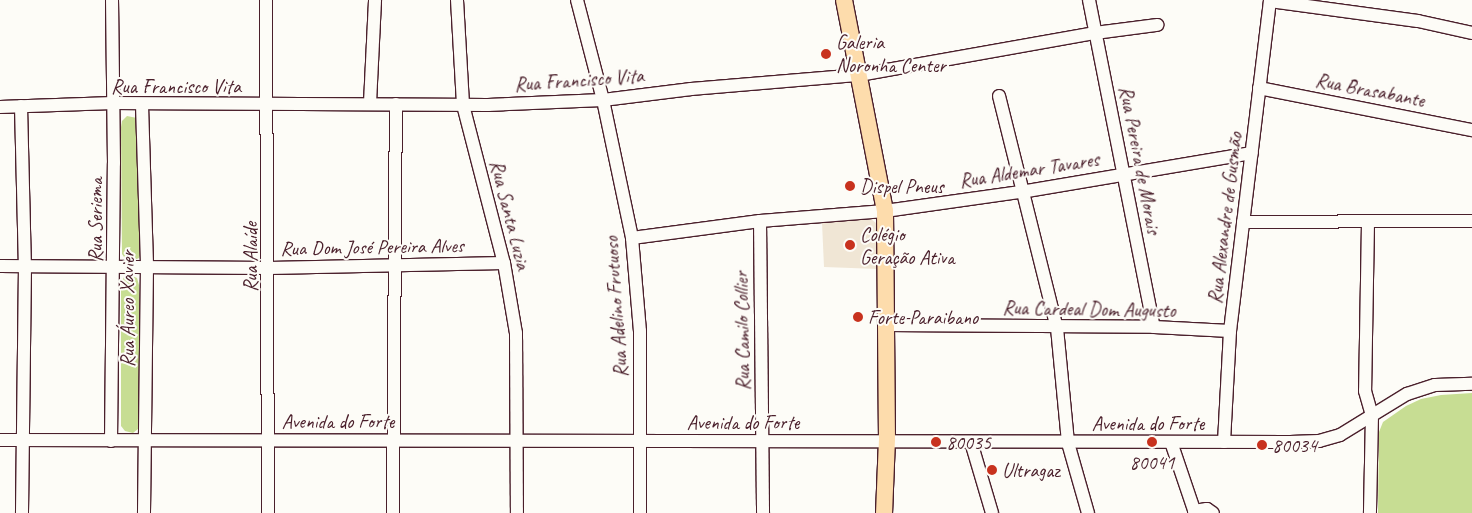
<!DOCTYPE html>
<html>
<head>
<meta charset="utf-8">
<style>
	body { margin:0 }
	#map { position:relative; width:1472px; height:513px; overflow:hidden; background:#fdfcf7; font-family:Caveat,sans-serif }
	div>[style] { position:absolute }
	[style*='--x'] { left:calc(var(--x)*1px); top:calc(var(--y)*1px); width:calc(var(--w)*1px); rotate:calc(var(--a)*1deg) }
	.built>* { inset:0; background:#f0e6d5 }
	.green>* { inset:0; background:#c7dd93 }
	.roads { filter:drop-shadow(1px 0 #4a1f2b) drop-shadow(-1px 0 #4a1f2b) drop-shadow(0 1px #4a1f2b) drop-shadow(0 -1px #4a1f2b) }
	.minor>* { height:12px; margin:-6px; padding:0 6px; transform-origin:6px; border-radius:6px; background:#fdfcf7 }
	.major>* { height:16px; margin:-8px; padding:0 8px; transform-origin:8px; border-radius:8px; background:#fddcac }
	.dots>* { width:14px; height:14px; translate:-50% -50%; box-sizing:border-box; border:2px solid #fdfcf7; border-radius:50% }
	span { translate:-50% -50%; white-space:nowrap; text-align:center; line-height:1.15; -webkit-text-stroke:4px #fdfcf7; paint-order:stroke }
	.poi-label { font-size:20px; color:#4a1f2b }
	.left { translate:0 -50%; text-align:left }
	.street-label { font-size:20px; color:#4a1f2b }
</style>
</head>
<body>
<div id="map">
	<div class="built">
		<i style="clip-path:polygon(871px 219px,876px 223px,878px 269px,824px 267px,822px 222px)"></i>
	</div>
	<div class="green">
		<i style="clip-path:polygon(127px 116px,137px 118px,141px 252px,139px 258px,132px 261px,126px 260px,122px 254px,121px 127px,122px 121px)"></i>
		<i style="clip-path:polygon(130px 275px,137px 278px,139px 285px,140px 422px,138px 429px,133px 433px,125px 431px,121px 426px,121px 284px,124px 277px)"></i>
		<i style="clip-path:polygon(1472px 393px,1472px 513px,1378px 513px,1379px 432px,1383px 422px,1406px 406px,1421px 399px,1441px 395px)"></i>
	</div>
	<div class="roads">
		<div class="minor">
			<i style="--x:266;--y:0;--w:513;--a:89.78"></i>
			<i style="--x:457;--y:0;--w:105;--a:86.7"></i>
			<i style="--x:463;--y:105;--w:163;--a:75.5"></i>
			<i style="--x:504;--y:263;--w:71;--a:80.3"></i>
			<i style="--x:516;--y:333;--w:180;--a:89.7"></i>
			<i style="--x:577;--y:0;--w:103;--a:75.4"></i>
			<i style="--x:603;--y:100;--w:141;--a:78.1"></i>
			<i style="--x:632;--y:238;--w:93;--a:85.1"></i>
			<i style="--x:640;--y:331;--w:182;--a:90"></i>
			<i style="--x:1089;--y:0;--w:333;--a:78.8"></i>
			<i style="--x:1270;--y:1;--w:149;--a:7.7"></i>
			<i style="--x:1418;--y:21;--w:55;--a:12.5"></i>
			<i style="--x:1259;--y:88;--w:217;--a:11.2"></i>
			<i style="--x:999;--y:96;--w:239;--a:76"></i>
			<i style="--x:1057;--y:328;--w:116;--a:84.5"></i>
			<i style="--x:1068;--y:443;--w:73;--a:74.1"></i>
			<i style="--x:370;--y:103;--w:103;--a:-87.2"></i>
			<i style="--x:142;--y:105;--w:161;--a:88.2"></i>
			<i style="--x:147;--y:266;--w:247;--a:90.7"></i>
			<i style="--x:21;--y:106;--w:160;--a:88.6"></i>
			<i style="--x:25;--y:266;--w:247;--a:90.7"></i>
			<i style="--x:0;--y:107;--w:113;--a:-2"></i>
			<i style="--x:113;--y:103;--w:375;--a:0.3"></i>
			<i style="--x:488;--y:105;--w:115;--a:-2.5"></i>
			<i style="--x:603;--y:100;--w:89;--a:-7.1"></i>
			<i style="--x:691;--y:89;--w:169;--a:-4.8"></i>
			<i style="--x:859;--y:75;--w:240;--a:-10.1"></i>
			<i style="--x:1095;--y:33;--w:63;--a:-7.4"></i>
			<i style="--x:760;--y:221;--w:292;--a:89.4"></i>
			<i style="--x:1243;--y:222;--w:229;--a:-0.3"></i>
			<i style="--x:1368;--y:223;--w:168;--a:91"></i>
			<i style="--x:1365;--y:391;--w:25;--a:74"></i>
			<i style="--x:1372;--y:415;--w:98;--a:91.2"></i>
			<i style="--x:632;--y:238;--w:129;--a:-7.6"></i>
			<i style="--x:760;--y:221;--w:125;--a:-4.6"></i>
			<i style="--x:885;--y:211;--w:137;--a:-8"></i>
			<i style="--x:1021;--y:192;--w:234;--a:-9.6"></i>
			<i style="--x:0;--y:266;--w:269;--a:0.4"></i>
			<i style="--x:269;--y:268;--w:235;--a:-1.2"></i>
			<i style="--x:887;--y:325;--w:267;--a:0.4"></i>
			<i style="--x:1154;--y:327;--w:76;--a:3"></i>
			<i style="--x:0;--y:440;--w:1290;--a:0.09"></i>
			<i style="--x:1290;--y:442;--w:29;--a:-2"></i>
			<i style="--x:1319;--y:441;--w:22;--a:-16"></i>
			<i style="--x:1340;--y:435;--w:79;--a:-31.5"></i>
			<i style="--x:1407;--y:394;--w:29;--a:-18"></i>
			<i style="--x:1435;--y:385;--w:37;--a:-2"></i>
			<i style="--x:111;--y:441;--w:278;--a:-89.4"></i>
			<i style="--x:114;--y:163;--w:163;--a:-90.7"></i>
			<i style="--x:971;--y:442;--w:74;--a:73.5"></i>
			<i style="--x:1171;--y:442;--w:75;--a:71.3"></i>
			<i style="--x:1224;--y:442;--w:111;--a:-86.9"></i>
			<i style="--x:1230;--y:331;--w:333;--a:-83.1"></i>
			<i style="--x:1194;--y:511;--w:13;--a:-9"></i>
			<i style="--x:1207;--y:509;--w:7;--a:34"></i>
			<i style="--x:393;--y:513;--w:409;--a:-89.6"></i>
		</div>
		<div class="major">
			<i style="--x:844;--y:0;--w:215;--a:79"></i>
			<i style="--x:885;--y:211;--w:228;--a:89.5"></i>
			<i style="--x:887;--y:439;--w:74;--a:92.3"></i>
		</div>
	</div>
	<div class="dots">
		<i style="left:826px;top:54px;background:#c8321e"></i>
		<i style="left:850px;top:186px;background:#c8321e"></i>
		<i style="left:850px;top:245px;background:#c8321e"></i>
		<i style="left:858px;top:317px;background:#c8321e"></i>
		<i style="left:936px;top:442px;background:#c8321e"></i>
		<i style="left:1152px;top:442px;background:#c8321e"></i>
		<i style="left:1262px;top:445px;background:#c8321e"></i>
		<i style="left:992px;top:470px;background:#c8321e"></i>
	</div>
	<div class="poi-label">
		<span class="left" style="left:836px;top:54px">Galeria<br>Noronha Center</span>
		<span class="left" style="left:860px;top:186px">Dispel Pneus</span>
		<span class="left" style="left:860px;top:246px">Colégio<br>Geração Ativa</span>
		<span class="left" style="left:868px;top:317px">Forte Paraibano</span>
		<span class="left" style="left:946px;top:442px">80035</span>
		<span class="left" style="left:1272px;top:445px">80034</span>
		<span style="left:1152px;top:462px">80041</span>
		<span class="left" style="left:1002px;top:470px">Ultragaz</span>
	</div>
	<div class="street-label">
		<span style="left:579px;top:80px;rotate:-4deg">Rua Francisco Vita</span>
		<span style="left:176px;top:86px">Rua Francisco Vita</span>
		<span style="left:1370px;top:90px;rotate:11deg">Rua Brasabante</span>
		<span style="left:1140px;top:160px;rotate:79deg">Rua Pereira de Morais</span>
		<span style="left:1029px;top:170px;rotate:-9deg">Rua Aldemar Tavares</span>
		<span style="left:510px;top:215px;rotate:76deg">Rua Santa Luzia</span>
		<span style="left:1225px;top:218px;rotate:-83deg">Rua Alexandre de Gusmão</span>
		<span style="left:95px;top:220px;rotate:-90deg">Rua Seriema</span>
		<span style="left:372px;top:247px;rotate:-1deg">Rua Dom José Pereira Alves</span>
		<span style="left:250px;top:257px;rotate:-90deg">Rua Alaíde</span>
		<span style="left:616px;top:307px;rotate:-94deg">Rua Adelino Frutuoso</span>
		<span style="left:127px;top:309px;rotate:-90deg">Rua Áureo Xavier</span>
		<span style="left:1089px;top:309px;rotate:1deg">Rua Cardeal Dom Augusto</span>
		<span style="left:742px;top:331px;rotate:-91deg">Rua Camilo Collier</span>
		<span style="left:338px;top:421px">Avenida do Forte</span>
		<span style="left:743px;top:422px">Avenida do Forte</span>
		<span style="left:1148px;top:423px">Avenida do Forte</span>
	</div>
</div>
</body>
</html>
